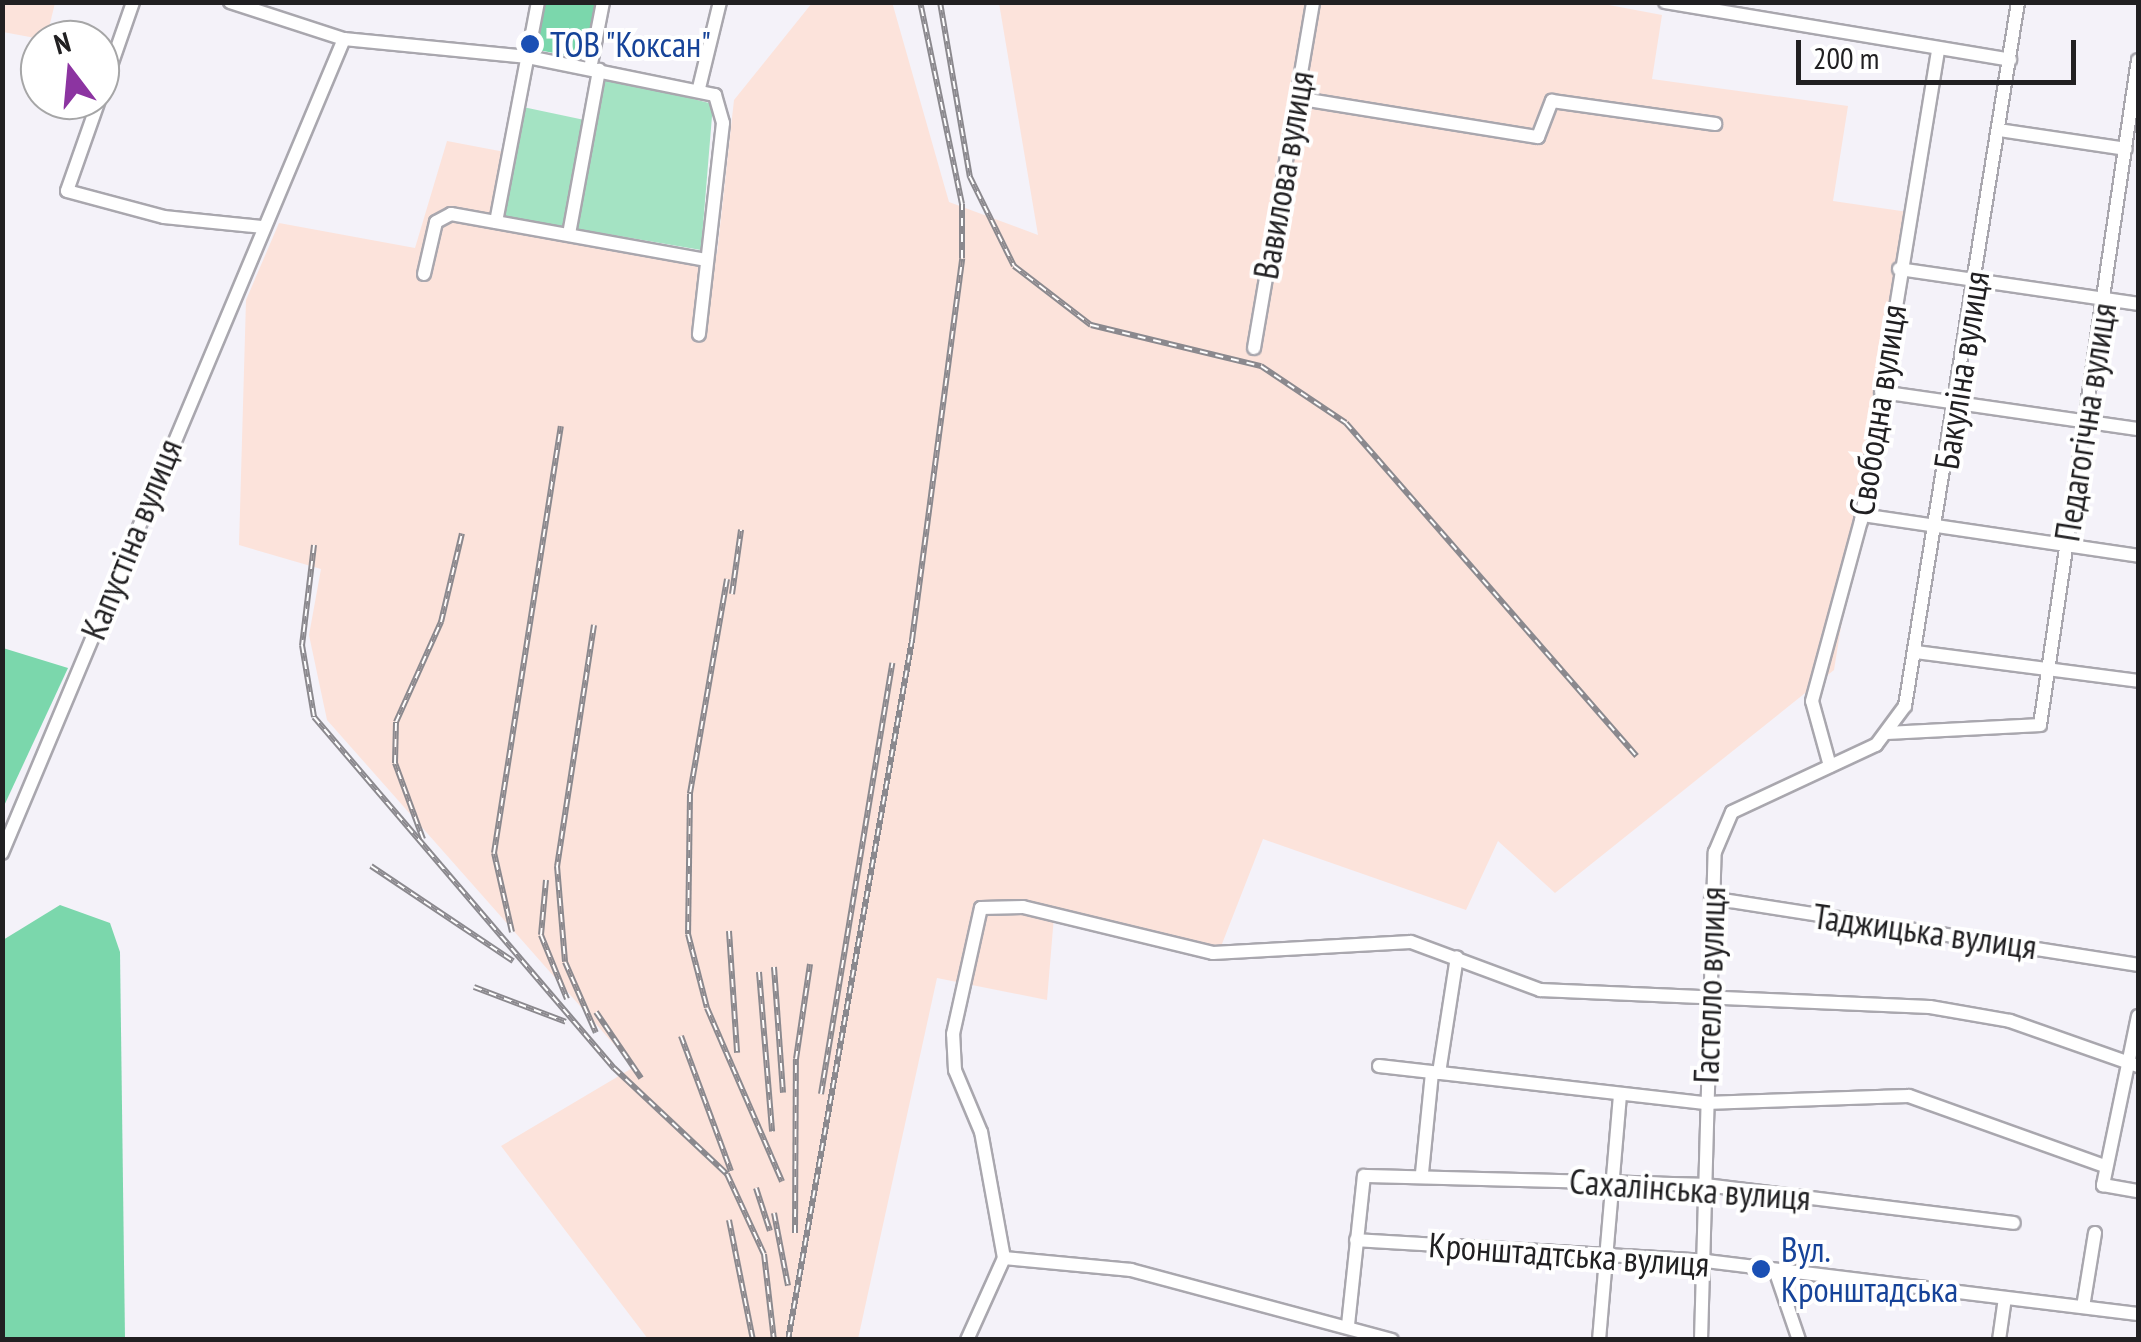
<!DOCTYPE html>
<html>
<head>
<meta charset="utf-8">
<style>
	body { margin:0 }
	#map { position:relative; width:2141px; height:1342px; overflow:hidden; background:#f4f2f9; font-family:"PT Sans Narrow",sans-serif }
	div>[style] { position:absolute }
	.industrial>* { inset:0; background:#fce3db }
	.green>* { inset:0; background:#a4e3c3 }
	.forest>* { inset:0; background:#7bd7ac }
	.roads { filter:drop-shadow(2px 0 #a9a7ae) drop-shadow(-2px 0 #a9a7ae) drop-shadow(0 2px #a9a7ae) drop-shadow(0 -2px #a9a7ae) }
	.minor>* { height:12px; margin:-6px; padding:0 6px; transform-origin:6px; border-radius:6px; background:#fff }
	.rail>* { height:6px; margin-top:-3px; transform-origin:0; background:repeating-linear-gradient(90deg,#fff 0 8px,#8b898e 0 16px); box-sizing:border-box; border-block:2px solid #8b898e }
	.dots>* { width:28px; height:28px; translate:-50% -50%; box-sizing:border-box; border:5px solid #fff; border-radius:50% }
	span { translate:-50% -50%; white-space:nowrap; text-align:center; line-height:1.15; -webkit-text-stroke:8px #fff; paint-order:stroke }
	.transit-label { font-size:35px; color:#164399 }
	.left { translate:0 -50%; text-align:left }
	.street-label { font-size:35px; color:#212022 }
	.frame { position:absolute; inset:0; border:5px solid #212022; pointer-events:none }
	.north { position:absolute; left:20px; top:20px; width:100px; height:100px; box-sizing:border-box; background:#fff; border:2px solid #a6a6a7; border-radius:50%; rotate:344deg; font-size:28px; font-weight:700; line-height:40px; text-align:center; color:#212022 }
	.north::after { content:''; display:block; margin:auto; width:35px; height:45px; background:#8c34a1; clip-path:polygon(50% 0,100% 100%,50% 72%,0 100%) }
	.scale { position:absolute; left:1796px; top:40px; width:280px; height:45px; box-sizing:border-box; border:5px solid #212022; border-top:0; padding-left:12px; font-size:30px; line-height:35px; white-space:nowrap; color:#212022; -webkit-text-stroke:8px #fff; paint-order:stroke }
</style>
</head>
<body>
<div id="map">
	<div class="industrial">
		<i style="clip-path:polygon(3px 2px,55px 3px,46px 40px,3px 32px)"></i>
		<i style="clip-path:polygon(1593px 2px,1662px 15px,1652px 79px,1848px 106px,1833px 201px,1908px 212px,1834px 670px,1555px 893px,1498px 841px,1466px 910px,1263px 839px,1220px 949px,1054px 916px,1047px 1000px,937px 978px,858px 1339px,648px 1339px,501px 1146px,634px 1067px,327px 720px,309px 635px,321px 569px,239px 545px,246px 300px,279px 223px,415px 248px,447px 141px,515px 154px,503px 216px,717px 254px,734px 100px,812px 3px,892px 2px,949px 202px,1038px 235px,999px 3px)"></i>
	</div>
	<div class="green">
		<i style="clip-path:polygon(603px 76px,713px 104px,701px 250px,502px 216px,523px 107px,594px 122px)"></i>
	</div>
	<div class="forest">
		<i style="clip-path:polygon(543px 3px,597px 3px,585px 59px,533px 49px)"></i>
		<i style="clip-path:polygon(3px 648px,68px 668px,3px 808px,2px 648px)"></i>
		<i style="clip-path:polygon(60px 905px,110px 923px,120px 952px,125px 1339px,3px 1339px,3px 940px)"></i>
	</div>
	<div class="roads">
		<div class="minor">
			<i style="left:230px;top:2px;width:120px;rotate:18deg"></i>
			<i style="left:344px;top:39px;width:185px;rotate:5.6deg"></i>
			<i style="left:528px;top:57px;width:191px;rotate:11.5deg"></i>
			<i style="left:715px;top:95px;width:29px;rotate:74deg"></i>
			<i style="left:723px;top:123px;width:213px;rotate:96.5deg"></i>
			<i style="left:1665px;top:2px;width:350px;rotate:9.5deg"></i>
			<i style="left:590px;top:69px;width:68px;rotate:-79deg"></i>
			<i style="left:699px;top:88px;width:89px;rotate:-76.3deg"></i>
			<i style="left:100px;top:97px;width:101px;rotate:-70.8deg"></i>
			<i style="left:1296px;top:98px;width:245px;rotate:9.2deg"></i>
			<i style="left:1538px;top:137px;width:39px;rotate:-69deg"></i>
			<i style="left:1552px;top:101px;width:165px;rotate:8deg"></i>
			<i style="left:99px;top:100px;width:96px;rotate:109.4deg"></i>
			<i style="left:67px;top:191px;width:100px;rotate:15deg"></i>
			<i style="left:164px;top:217px;width:100px;rotate:5.8deg"></i>
			<i style="left:1999px;top:130px;width:128px;rotate:8.5deg"></i>
			<i style="left:496px;top:222px;width:224px;rotate:-79.2deg"></i>
			<i style="left:569px;top:234px;width:167px;rotate:-79.6deg"></i>
			<i style="left:1899px;top:269px;width:242px;rotate:8.3deg"></i>
			<i style="left:424px;top:274px;width:53px;rotate:-77deg"></i>
			<i style="left:436px;top:222px;width:17px;rotate:-28deg"></i>
			<i style="left:451px;top:214px;width:260px;rotate:10.2deg"></i>
			<i style="left:1254px;top:348px;width:351px;rotate:-80.3deg"></i>
			<i style="left:1881px;top:392px;width:260px;rotate:8.2deg"></i>
			<i style="left:1862px;top:515px;width:279px;rotate:8.4deg"></i>
			<i style="left:1916px;top:652px;width:224px;rotate:7.4deg"></i>
			<i style="left:1888px;top:733px;width:152px;rotate:-3deg"></i>
			<i style="left:2040px;top:725px;width:672px;rotate:-81.62deg"></i>
			<i style="left:1830px;top:766px;width:67px;rotate:-105.5deg"></i>
			<i style="left:1812px;top:701px;width:187px;rotate:-74.8deg"></i>
			<i style="left:1861px;top:521px;width:478px;rotate:-80.7deg"></i>
			<i style="left:2px;top:853px;width:883px;rotate:-67.21deg"></i>
			<i style="left:1711px;top:898px;width:432px;rotate:8.9deg"></i>
			<i style="left:2138px;top:1016px;width:173px;rotate:101.7deg"></i>
			<i style="left:2103px;top:1185px;width:36px;rotate:10deg"></i>
			<i style="left:1379px;top:1066px;width:328px;rotate:6.5deg"></i>
			<i style="left:1705px;top:1103px;width:204px;rotate:-2deg"></i>
			<i style="left:1909px;top:1096px;width:208px;rotate:19.7deg"></i>
			<i style="left:1439px;top:1073px;width:117px;rotate:-81.2deg"></i>
			<i style="left:1422px;top:1173px;width:100px;rotate:-84.3deg"></i>
			<i style="left:1356px;top:1240px;width:351px;rotate:3.4deg"></i>
			<i style="left:1706px;top:1261px;width:435px;rotate:7deg"></i>
			<i style="left:1004px;top:1258px;width:128px;rotate:5.4deg"></i>
			<i style="left:1131px;top:1270px;width:270px;rotate:15deg"></i>
			<i style="left:1775px;top:1270px;width:74px;rotate:71.1deg"></i>
			<i style="left:2083px;top:1307px;width:75px;rotate:-80.8deg"></i>
			<i style="left:1348px;top:1325px;width:150px;rotate:-83.9deg"></i>
			<i style="left:1364px;top:1176px;width:341px;rotate:1.5deg"></i>
			<i style="left:1705px;top:1185px;width:311px;rotate:7deg"></i>
			<i style="left:967px;top:1340px;width:90px;rotate:-65.7deg"></i>
			<i style="left:1004px;top:1258px;width:128px;rotate:-100.3deg"></i>
			<i style="left:981px;top:1132px;width:67px;rotate:-112.8deg"></i>
			<i style="left:955px;top:1070px;width:36px;rotate:-93deg"></i>
			<i style="left:953px;top:1034px;width:129px;rotate:-77.5deg"></i>
			<i style="left:981px;top:908px;width:42px;rotate:-1.4deg"></i>
			<i style="left:1023px;top:907px;width:195px;rotate:13.6deg"></i>
			<i style="left:1213px;top:953px;width:198px;rotate:-3.2deg"></i>
			<i style="left:1411px;top:942px;width:138px;rotate:20.4deg"></i>
			<i style="left:1540px;top:990px;width:390px;rotate:2.5deg"></i>
			<i style="left:1930px;top:1007px;width:81px;rotate:9.9deg"></i>
			<i style="left:2010px;top:1021px;width:136px;rotate:19.4deg"></i>
			<i style="left:1599px;top:1340px;width:245px;rotate:-85.1deg"></i>
			<i style="left:1701px;top:1340px;width:488px;rotate:-88.4deg"></i>
			<i style="left:1715px;top:852px;width:43px;rotate:-67deg"></i>
			<i style="left:1732px;top:812px;width:159px;rotate:-25deg"></i>
			<i style="left:1876px;top:745px;width:49px;rotate:-53.4deg"></i>
			<i style="left:1905px;top:706px;width:713px;rotate:-80.88deg"></i>
			<i style="left:1999px;top:1340px;width:42px;rotate:-81.9deg"></i>
		</div>
	</div>
	<div class="rail">
		<i style="left:940px;top:2px;width:178px;rotate:80.3deg"></i>
		<i style="left:970px;top:177px;width:99px;rotate:63.7deg"></i>
		<i style="left:1014px;top:266px;width:97px;rotate:37.5deg"></i>
		<i style="left:1091px;top:325px;width:175px;rotate:13.6deg"></i>
		<i style="left:1261px;top:366px;width:102px;rotate:33.8deg"></i>
		<i style="left:1346px;top:423px;width:442px;rotate:48.9deg"></i>
		<i style="left:314px;top:545px;width:101px;rotate:96.8deg"></i>
		<i style="left:302px;top:645px;width:73px;rotate:80.5deg"></i>
		<i style="left:314px;top:717px;width:462px;rotate:49.5deg"></i>
		<i style="left:614px;top:1068px;width:155px;rotate:43.2deg"></i>
		<i style="left:727px;top:1174px;width:88px;rotate:65.2deg"></i>
		<i style="left:764px;top:1254px;width:87px;rotate:83.4deg"></i>
		<i style="left:727px;top:579px;width:218px;rotate:99.8deg"></i>
		<i style="left:690px;top:794px;width:140px;rotate:90.8deg"></i>
		<i style="left:688px;top:934px;width:76px;rotate:75.6deg"></i>
		<i style="left:707px;top:1008px;width:189px;rotate:66.6deg"></i>
		<i style="left:732px;top:594px;width:65px;rotate:-82deg"></i>
		<i style="left:594px;top:625px;width:244px;rotate:98.7deg"></i>
		<i style="left:557px;top:866px;width:96px;rotate:85.2deg"></i>
		<i style="left:565px;top:962px;width:77px;rotate:66.4deg"></i>
		<i style="left:423px;top:839px;width:81px;rotate:-110.2deg"></i>
		<i style="left:395px;top:763px;width:41px;rotate:-88.6deg"></i>
		<i style="left:396px;top:722px;width:110px;rotate:-65.8deg"></i>
		<i style="left:441px;top:622px;width:91px;rotate:-76.7deg"></i>
		<i style="left:371px;top:866px;width:171px;rotate:33.8deg"></i>
		<i style="left:546px;top:880px;width:55px;rotate:95.2deg"></i>
		<i style="left:541px;top:935px;width:69px;rotate:67.9deg"></i>
		<i style="left:729px;top:931px;width:122px;rotate:86.2deg"></i>
		<i style="left:512px;top:932px;width:81px;rotate:-102.8deg"></i>
		<i style="left:494px;top:853px;width:432px;rotate:-81.1deg"></i>
		<i style="left:774px;top:967px;width:126px;rotate:85.9deg"></i>
		<i style="left:759px;top:972px;width:160px;rotate:85.3deg"></i>
		<i style="left:474px;top:987px;width:98px;rotate:20.8deg"></i>
		<i style="left:596px;top:1012px;width:80px;rotate:55.7deg"></i>
		<i style="left:681px;top:1036px;width:144px;rotate:69.7deg"></i>
		<i style="left:821px;top:1094px;width:437px;rotate:-80.6deg"></i>
		<i style="left:756px;top:1188px;width:45px;rotate:72deg"></i>
		<i style="left:774px;top:1213px;width:74px;rotate:79.1deg"></i>
		<i style="left:729px;top:1220px;width:122px;rotate:78.7deg"></i>
		<i style="left:795px;top:1233px;width:174px;rotate:-89.7deg"></i>
		<i style="left:796px;top:1059px;width:96px;rotate:-81.6deg"></i>
		<i style="left:788px;top:1340px;width:711px;rotate:-79.95deg"></i>
		<i style="left:912px;top:640px;width:385px;rotate:-82.5deg"></i>
		<i style="left:962px;top:258px;width:54px;rotate:-90deg"></i>
		<i style="left:962px;top:204px;width:206px;rotate:-101.7deg"></i>
	</div>
	<div class="dots">
		<i style="left:530px;top:44px;background:#1a4fb4"></i>
		<i style="left:1761px;top:1269px;background:#1a4fb4"></i>
	</div>
	<div class="transit-label">
		<span class="left" style="left:550px;top:44px">ТОВ "Коксан"</span>
		<span class="left" style="left:1781px;top:1269px">Вул.<br>Кронштадська</span>
	</div>
	<div class="street-label">
		<span style="left:1283px;top:175px;rotate:-80deg">Вавилова вулиця</span>
		<span style="left:1961px;top:370px;rotate:-81deg">Бакуліна вулиця</span>
		<span style="left:1877px;top:410px;rotate:-81deg">Свободна вулиця</span>
		<span style="left:2085px;top:422px;rotate:-81deg">Педагогічна вулиця</span>
		<span style="left:131px;top:539px;rotate:-68deg">Капустіна вулиця</span>
		<span style="left:1925px;top:931px;rotate:8deg">Таджицька вулиця</span>
		<span style="left:1709px;top:985px;rotate:-88deg">Гастелло вулиця</span>
		<span style="left:1690px;top:1189px;rotate:4deg">Сахалінська вулиця</span>
		<span style="left:1569px;top:1254px;rotate:4deg">Кронштадтська вулиця</span>
	</div>
	<div class="frame"></div>
	<div class="north">N</div>
	<div class="scale">200 m</div>
</div>
</body>
</html>
